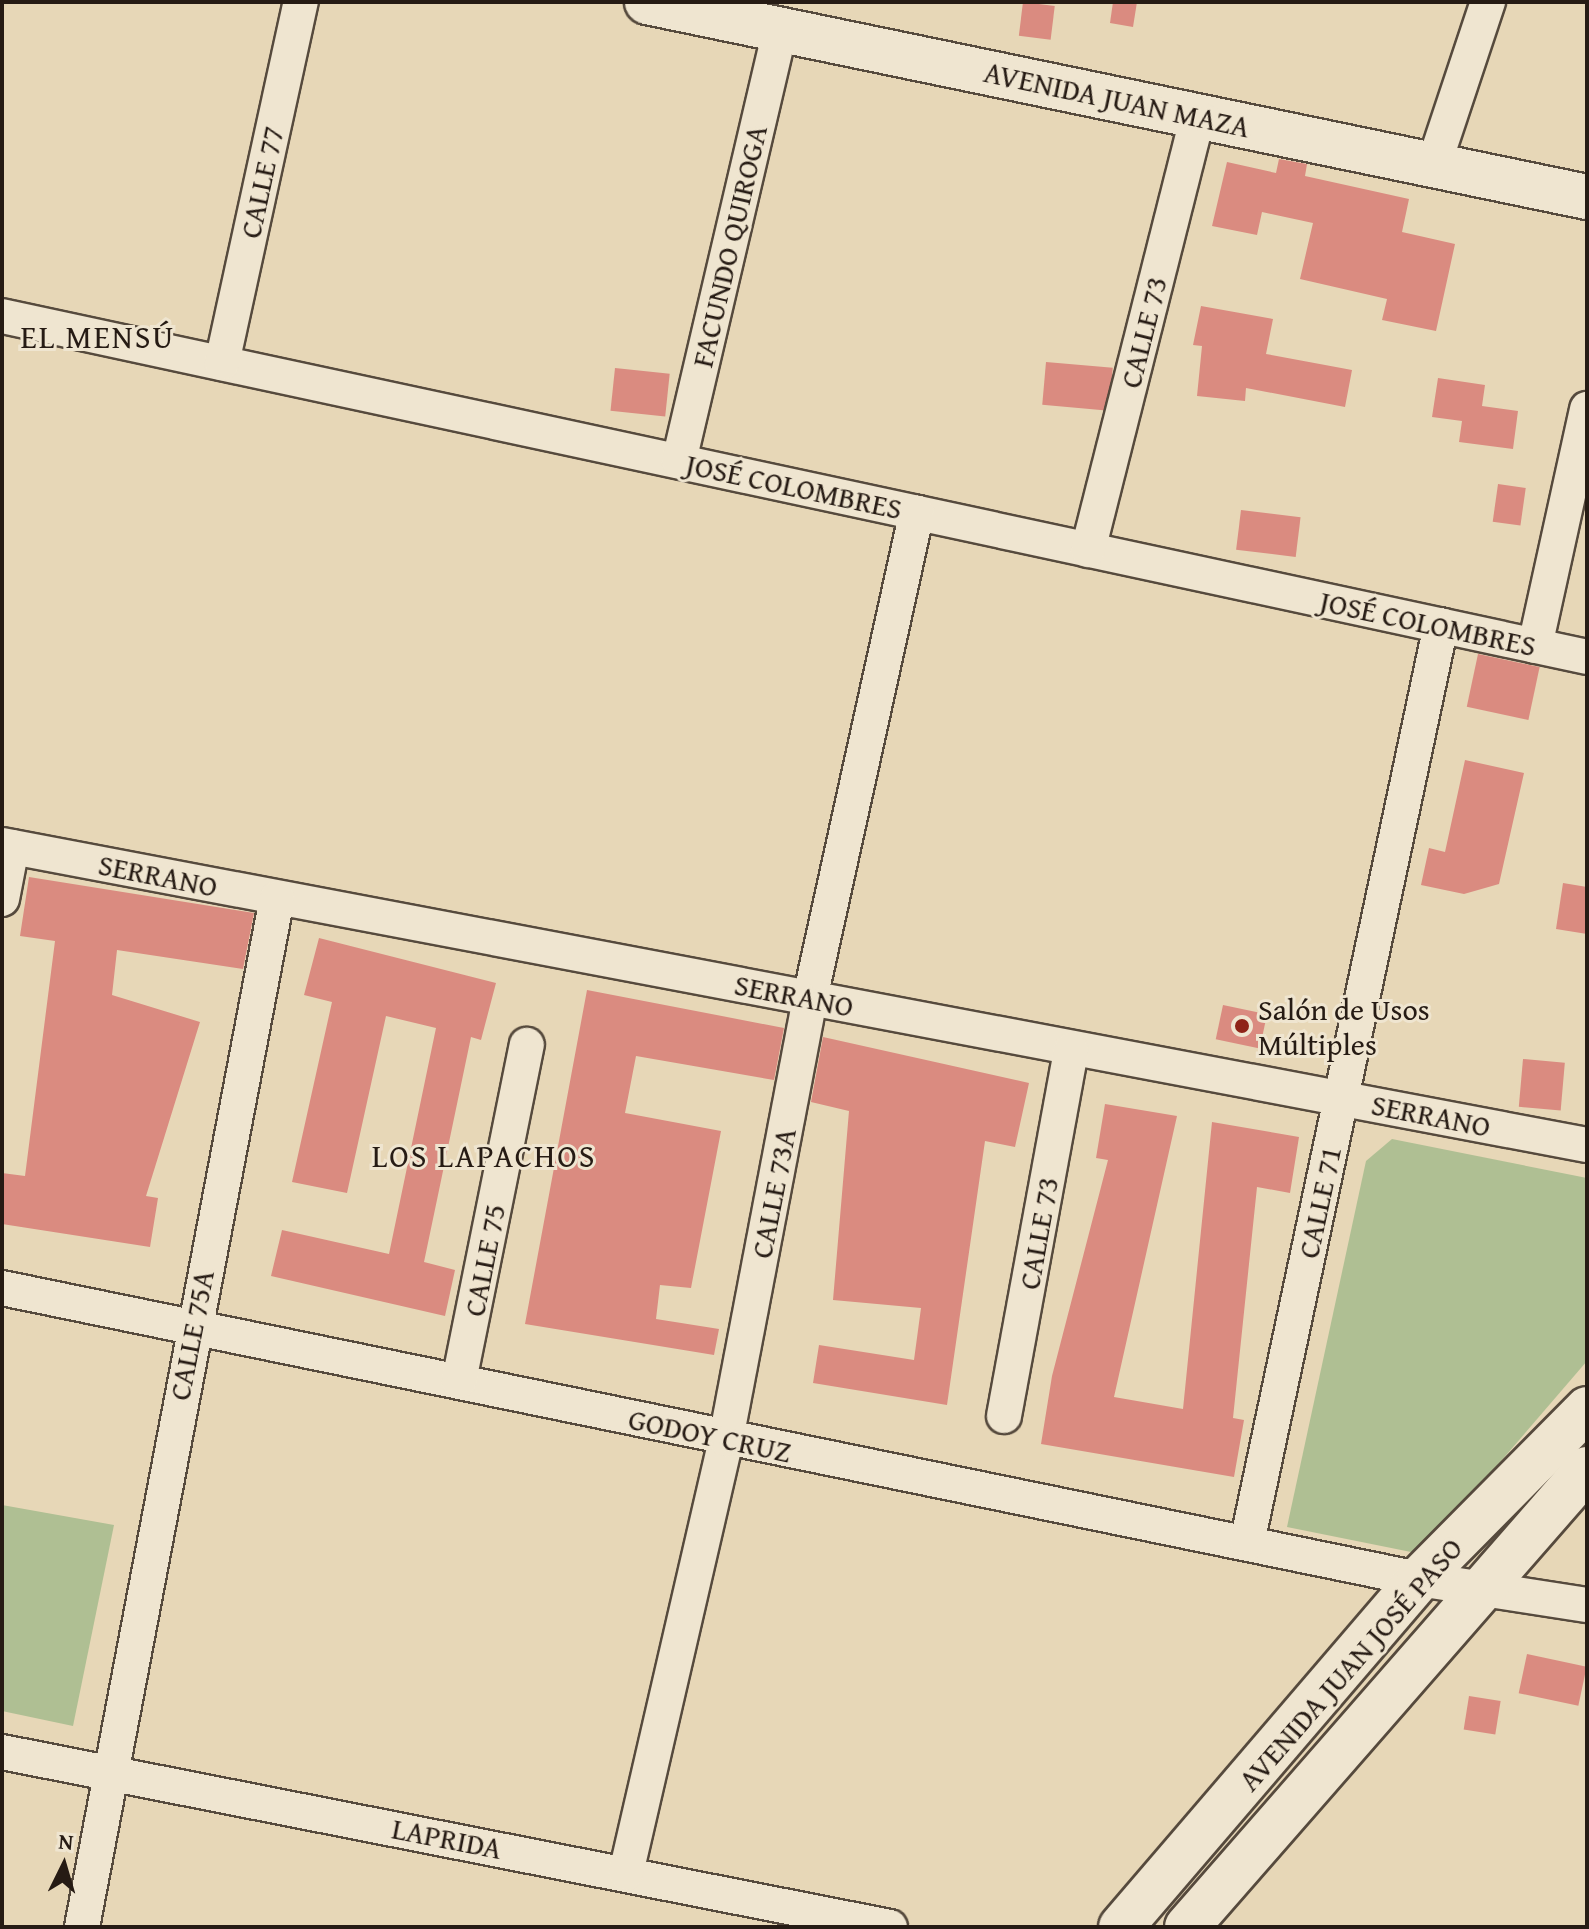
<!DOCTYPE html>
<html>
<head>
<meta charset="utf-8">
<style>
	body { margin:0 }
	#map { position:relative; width:1589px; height:1929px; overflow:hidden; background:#e7d7b7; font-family:"Gentium Book Plus",serif }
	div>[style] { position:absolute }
	.green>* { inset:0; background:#afbf93 }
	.building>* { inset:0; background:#da8b80; transform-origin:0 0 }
	.roads { filter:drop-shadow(2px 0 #564a3d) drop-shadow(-2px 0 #564a3d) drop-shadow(0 2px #564a3d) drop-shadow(0 -2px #564a3d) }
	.minor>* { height:34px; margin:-17px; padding:0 17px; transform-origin:17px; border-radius:17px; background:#efe5d0 }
	.secondary>* { height:44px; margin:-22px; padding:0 22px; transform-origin:22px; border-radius:22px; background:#efe5d0 }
	.dots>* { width:22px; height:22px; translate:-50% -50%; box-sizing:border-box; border:4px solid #efe5d0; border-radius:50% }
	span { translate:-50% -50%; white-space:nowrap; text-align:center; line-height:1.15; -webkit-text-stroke:6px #efe5d0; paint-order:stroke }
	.street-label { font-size:30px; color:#261b14 }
	.poi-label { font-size:30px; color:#261b14 }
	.left { translate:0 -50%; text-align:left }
	.neighbourhood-label { font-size:32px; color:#261b14; letter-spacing:2px }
	.frame { position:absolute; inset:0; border:4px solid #261b14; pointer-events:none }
	.north { position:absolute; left:24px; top:1825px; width:80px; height:80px; -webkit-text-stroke:6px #efe5d0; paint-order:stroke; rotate:5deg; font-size:22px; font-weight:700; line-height:32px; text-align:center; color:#261b14 }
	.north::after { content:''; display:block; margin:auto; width:28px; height:36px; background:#261b14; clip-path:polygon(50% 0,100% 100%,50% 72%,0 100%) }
</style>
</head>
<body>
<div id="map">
	<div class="green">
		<i style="clip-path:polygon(1392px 1139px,1587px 1178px,1587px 1361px,1421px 1554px,1287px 1527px,1366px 1161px)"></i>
		<i style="clip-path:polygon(2px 1505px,114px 1525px,73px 1726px,2px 1711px)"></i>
	</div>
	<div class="building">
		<i style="left:1023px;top:2px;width:32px;height:34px;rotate:7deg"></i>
		<i style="clip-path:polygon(1113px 2px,1137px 2px,1133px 27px,1110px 23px)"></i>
		<i style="clip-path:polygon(1279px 159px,1307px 164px,1305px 176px,1409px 199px,1402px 232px,1455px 244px,1436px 331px,1382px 320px,1387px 299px,1300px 279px,1313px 223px,1262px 212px,1257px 235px,1212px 226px,1227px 162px,1276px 173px)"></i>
		<i style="clip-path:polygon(1201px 306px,1273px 319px,1266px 354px,1352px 370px,1345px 407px,1246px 388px,1245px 401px,1197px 396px,1202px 346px,1193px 345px)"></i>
		<i style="left:1046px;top:362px;width:67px;height:43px;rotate:5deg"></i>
		<i style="left:615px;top:368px;width:55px;height:43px;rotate:6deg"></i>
		<i style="clip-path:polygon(1438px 378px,1485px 385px,1482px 406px,1518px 411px,1513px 449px,1459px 442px,1462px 421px,1432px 417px)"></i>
		<i style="left:1498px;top:484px;width:28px;height:38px;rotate:8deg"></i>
		<i style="left:1241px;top:510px;width:60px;height:40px;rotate:7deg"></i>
		<i style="left:1478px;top:654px;width:63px;height:54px;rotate:12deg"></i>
		<i style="clip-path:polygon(1465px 760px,1524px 773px,1499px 884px,1464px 894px,1421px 885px,1429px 848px,1445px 852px)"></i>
		<i style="clip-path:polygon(29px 877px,254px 913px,243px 969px,117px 950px,112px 995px,200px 1022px,146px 1196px,158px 1198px,150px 1247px,2px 1224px,2px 1173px,25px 1176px,55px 941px,20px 936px)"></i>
		<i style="clip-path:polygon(1563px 883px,1587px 887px,1587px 934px,1556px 929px)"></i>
		<i style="clip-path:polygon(319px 938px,496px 983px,481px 1040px,471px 1037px,424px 1262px,455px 1270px,445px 1316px,271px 1276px,282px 1230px,389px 1254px,436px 1028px,386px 1016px,347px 1193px,292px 1182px,332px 1002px,304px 995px)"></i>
		<i style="clip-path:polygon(587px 990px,784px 1028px,774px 1080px,636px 1056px,625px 1113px,721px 1131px,691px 1288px,660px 1285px,656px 1319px,719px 1329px,714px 1355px,525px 1324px)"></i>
		<i style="left:1223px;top:1005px;width:45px;height:35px;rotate:12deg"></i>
		<i style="clip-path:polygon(823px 1037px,1029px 1083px,1015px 1147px,985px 1141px,947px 1405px,813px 1383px,819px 1345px,914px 1360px,921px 1308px,833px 1300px,849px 1111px,811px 1102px)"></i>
		<i style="left:1523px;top:1059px;width:42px;height:48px;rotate:5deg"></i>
		<i style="clip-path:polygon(1105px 1104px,1177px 1116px,1114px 1397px,1183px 1409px,1212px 1122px,1299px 1137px,1290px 1193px,1257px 1187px,1233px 1418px,1244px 1420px,1234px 1477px,1041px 1444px,1052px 1376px,1108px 1160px,1096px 1158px)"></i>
		<i style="left:1527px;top:1654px;width:61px;height:40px;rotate:12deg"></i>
		<i style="left:1469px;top:1696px;width:32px;height:34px;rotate:9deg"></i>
	</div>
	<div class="roads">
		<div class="minor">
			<i style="left:1434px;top:164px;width:171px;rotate:-71.6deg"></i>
			<i style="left:2px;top:316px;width:1621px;rotate:12.14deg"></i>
			<i style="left:222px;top:363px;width:370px;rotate:-77.7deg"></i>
			<i style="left:679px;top:461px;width:443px;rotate:-76.8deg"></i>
			<i style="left:1088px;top:550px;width:449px;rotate:-75.8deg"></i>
			<i style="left:1535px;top:646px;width:243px;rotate:-77.6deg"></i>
			<i style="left:2px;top:845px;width:1613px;rotate:10.72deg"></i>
			<i style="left:2px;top:899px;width:53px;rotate:-79.1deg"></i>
			<i style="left:2px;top:1288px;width:1447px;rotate:11.61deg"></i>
			<i style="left:1419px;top:1579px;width:170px;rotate:8.8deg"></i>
			<i style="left:459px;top:1381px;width:343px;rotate:-78.6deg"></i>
			<i style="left:1004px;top:1416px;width:372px;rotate:-79.6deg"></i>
			<i style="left:1247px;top:1543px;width:938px;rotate:-78.07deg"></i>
			<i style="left:2px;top:1752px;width:905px;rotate:11.15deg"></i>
			<i style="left:626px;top:1873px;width:445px;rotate:-77deg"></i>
			<i style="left:726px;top:1439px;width:449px;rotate:-79.2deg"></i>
			<i style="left:810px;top:998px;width:497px;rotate:-77.6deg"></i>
			<i style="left:82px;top:1927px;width:1047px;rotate:-79.27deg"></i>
		</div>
		<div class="secondary">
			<i style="left:647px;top:2px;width:960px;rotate:11.72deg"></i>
			<i style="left:1121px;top:1927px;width:458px;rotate:-49.4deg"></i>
			<i style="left:1419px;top:1579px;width:239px;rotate:-45.3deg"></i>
			<i style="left:1187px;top:1927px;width:608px;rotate:-48.87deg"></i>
		</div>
	</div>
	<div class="dots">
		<i style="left:1242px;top:1026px;background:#8f2418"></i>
	</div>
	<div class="street-label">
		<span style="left:1117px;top:99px;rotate:12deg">AVENIDA JUAN MAZA</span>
		<span style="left:261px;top:182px;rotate:-78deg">CALLE 77</span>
		<span style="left:729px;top:246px;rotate:-77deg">FACUNDO QUIROGA</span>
		<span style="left:1143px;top:332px;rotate:-76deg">CALLE 73</span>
		<span style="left:794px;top:486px;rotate:12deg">JOSÉ COLOMBRES</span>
		<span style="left:1428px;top:623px;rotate:12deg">JOSÉ COLOMBRES</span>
		<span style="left:158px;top:875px;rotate:11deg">SERRANO</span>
		<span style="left:794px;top:995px;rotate:11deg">SERRANO</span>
		<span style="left:1431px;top:1115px;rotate:11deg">SERRANO</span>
		<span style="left:773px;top:1193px;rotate:-79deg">CALLE 73A</span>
		<span style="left:1319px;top:1202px;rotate:-78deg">CALLE 71</span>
		<span style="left:1038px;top:1233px;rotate:-80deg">CALLE 73</span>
		<span style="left:484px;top:1260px;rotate:-79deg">CALLE 75</span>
		<span style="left:191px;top:1335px;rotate:-79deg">CALLE 75A</span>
		<span style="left:710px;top:1435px;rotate:12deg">GODOY CRUZ</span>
		<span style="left:1350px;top:1664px;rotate:-49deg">AVENIDA JUAN JOSÉ PASO</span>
		<span style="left:447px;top:1838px;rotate:11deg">LAPRIDA</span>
	</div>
	<div class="poi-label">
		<span class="left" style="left:1258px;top:1026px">Salón de Usos<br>Múltiples</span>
	</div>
	<div class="neighbourhood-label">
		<span style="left:98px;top:337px">EL MENSÚ</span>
		<span style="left:484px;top:1156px">LOS LAPACHOS</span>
	</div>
	<div class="frame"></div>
	<div class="north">N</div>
</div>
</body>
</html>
